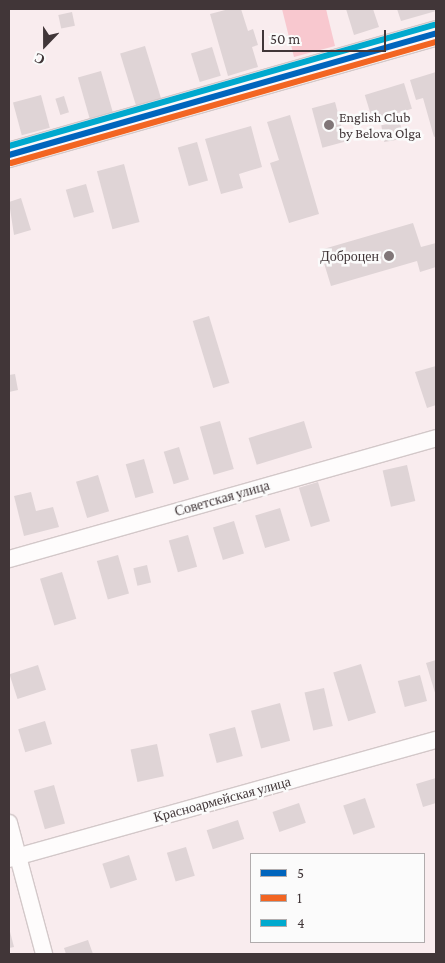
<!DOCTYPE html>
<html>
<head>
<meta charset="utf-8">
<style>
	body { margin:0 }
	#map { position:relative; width:445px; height:963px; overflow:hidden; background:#f9ecee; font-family:"Crimson Pro",serif }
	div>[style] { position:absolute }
	.green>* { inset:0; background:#f8c8cf }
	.building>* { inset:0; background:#dfd4d6; transform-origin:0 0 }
	.roads { filter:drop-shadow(1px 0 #d3c8c9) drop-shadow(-1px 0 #d3c8c9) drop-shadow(0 1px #d3c8c9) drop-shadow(0 -1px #d3c8c9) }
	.street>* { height:16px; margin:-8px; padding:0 8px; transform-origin:8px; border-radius:8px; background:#fefcfc }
	.secondary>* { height:24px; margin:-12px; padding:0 12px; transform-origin:12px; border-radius:12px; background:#fcf8f8 }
	.bus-1>* { height:6px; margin:-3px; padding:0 3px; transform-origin:3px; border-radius:3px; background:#0065bd }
	.bus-2>* { height:6px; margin:-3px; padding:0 3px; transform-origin:3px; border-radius:3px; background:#f26522 }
	.bus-3>* { height:6px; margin:-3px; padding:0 3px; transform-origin:3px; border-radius:3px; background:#00a9ce }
	.dots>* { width:14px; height:14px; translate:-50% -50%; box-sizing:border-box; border:2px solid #fbfbfb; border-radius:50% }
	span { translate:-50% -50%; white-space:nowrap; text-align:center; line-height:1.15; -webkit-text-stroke:5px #fbfbfb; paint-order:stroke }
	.poi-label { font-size:14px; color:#413638 }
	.left { translate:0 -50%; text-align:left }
	.right { translate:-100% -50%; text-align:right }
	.street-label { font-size:14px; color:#413638 }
	.frame { position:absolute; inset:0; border:10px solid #413638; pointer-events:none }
	.legend { position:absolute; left:250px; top:853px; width:175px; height:90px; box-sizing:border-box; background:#fbfbfb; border:1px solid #b1acad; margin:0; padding:6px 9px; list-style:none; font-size:15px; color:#413638 }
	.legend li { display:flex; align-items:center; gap:10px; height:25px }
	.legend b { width:25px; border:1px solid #b1acad }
	.north { position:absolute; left:20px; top:20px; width:50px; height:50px; -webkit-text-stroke:4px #fbfbfb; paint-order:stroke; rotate:202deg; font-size:14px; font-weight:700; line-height:20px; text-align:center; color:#413638 }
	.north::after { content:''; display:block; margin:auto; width:18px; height:22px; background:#413638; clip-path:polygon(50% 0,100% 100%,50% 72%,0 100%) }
	.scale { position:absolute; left:262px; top:30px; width:124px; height:22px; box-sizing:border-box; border:2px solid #413638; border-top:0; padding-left:6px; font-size:15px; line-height:18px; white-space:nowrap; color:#413638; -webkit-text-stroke:4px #fbfbfb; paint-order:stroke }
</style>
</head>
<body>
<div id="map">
	<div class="green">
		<i style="clip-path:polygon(282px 9px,326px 9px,335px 46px,294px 57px)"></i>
	</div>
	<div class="building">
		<i style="clip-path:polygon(229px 9px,241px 9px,248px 31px,253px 29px,258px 45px,252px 47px,258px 67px,228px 76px,210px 14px)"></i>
		<i style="clip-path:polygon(346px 9px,373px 9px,379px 27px,354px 35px)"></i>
		<i style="clip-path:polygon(397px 9px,436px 9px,436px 11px,401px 21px)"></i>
		<i style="left:72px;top:12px;width:14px;height:14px;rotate:78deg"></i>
		<i style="left:145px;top:46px;width:55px;height:26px;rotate:73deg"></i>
		<i style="left:212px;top:47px;width:30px;height:22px;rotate:73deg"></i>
		<i style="left:101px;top:71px;width:45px;height:24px;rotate:74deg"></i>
		<i style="clip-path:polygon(436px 72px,436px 136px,434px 137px,423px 98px,416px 100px,410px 80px)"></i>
		<i style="left:404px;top:83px;width:27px;height:41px;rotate:73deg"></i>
		<i style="left:41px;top:95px;width:34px;height:29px;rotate:75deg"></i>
		<i style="left:64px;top:96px;width:17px;height:9px;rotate:73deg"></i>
		<i style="left:335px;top:102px;width:41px;height:24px;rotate:75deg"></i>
		<i style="clip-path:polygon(290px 115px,319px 214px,289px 223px,270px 163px,279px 160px,267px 122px)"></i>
		<i style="left:400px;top:122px;width:17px;height:19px;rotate:80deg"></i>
		<i style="clip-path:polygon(251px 126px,262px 167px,239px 174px,243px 188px,221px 194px,205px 139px)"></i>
		<i style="left:197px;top:142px;width:40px;height:20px;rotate:74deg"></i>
		<i style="left:124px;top:164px;width:60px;height:28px;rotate:75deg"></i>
		<i style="left:86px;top:184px;width:29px;height:21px;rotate:74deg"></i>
		<i style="clip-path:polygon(21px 198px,31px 230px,14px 235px,9px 202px)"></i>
		<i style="clip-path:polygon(413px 223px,421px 247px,436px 243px,436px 267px,420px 272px,417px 261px,331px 286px,320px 250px)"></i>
		<i style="left:209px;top:316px;width:70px;height:17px;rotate:73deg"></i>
		<i style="clip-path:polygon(436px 366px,436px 405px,427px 408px,415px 372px)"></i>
		<i style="clip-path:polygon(15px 374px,18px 390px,9px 392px,9px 375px)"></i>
		<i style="left:220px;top:421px;width:50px;height:21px;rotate:74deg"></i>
		<i style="left:304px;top:421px;width:28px;height:58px;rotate:73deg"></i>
		<i style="left:179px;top:447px;width:34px;height:16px;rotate:73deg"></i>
		<i style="left:144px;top:459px;width:35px;height:19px;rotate:74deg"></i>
		<i style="left:407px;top:465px;width:37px;height:25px;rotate:77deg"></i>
		<i style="left:98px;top:475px;width:38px;height:23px;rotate:73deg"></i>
		<i style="left:318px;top:482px;width:41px;height:20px;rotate:73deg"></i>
		<i style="clip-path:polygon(31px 492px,36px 511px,53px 507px,59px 527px,24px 536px,14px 496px)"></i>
		<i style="left:280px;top:508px;width:34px;height:26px;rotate:73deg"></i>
		<i style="left:234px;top:521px;width:34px;height:22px;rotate:73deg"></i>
		<i style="left:188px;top:535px;width:33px;height:20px;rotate:74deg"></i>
		<i style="left:118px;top:555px;width:40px;height:22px;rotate:74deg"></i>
		<i style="left:147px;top:565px;width:18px;height:14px;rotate:77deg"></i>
		<i style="left:62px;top:572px;width:49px;height:23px;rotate:73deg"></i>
		<i style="clip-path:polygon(436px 660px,436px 696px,426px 663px)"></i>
		<i style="left:361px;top:664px;width:51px;height:29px;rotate:73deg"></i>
		<i style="left:38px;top:665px;width:26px;height:30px;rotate:72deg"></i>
		<i style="left:420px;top:675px;width:27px;height:23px;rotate:75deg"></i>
		<i style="left:324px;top:688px;width:39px;height:20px;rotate:77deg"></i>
		<i style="left:280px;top:703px;width:39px;height:30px;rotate:75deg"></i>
		<i style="left:45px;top:721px;width:24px;height:28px;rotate:73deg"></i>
		<i style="left:235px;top:727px;width:30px;height:27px;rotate:75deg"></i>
		<i style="left:157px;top:744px;width:33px;height:27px;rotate:78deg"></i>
		<i style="clip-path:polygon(436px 778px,436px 803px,423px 807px,416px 784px)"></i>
		<i style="left:54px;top:785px;width:40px;height:21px;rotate:74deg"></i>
		<i style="left:365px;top:798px;width:31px;height:23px;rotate:71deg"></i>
		<i style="left:299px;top:803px;width:21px;height:28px;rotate:71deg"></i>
		<i style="left:238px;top:820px;width:20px;height:33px;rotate:72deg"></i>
		<i style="left:186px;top:847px;width:30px;height:20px;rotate:73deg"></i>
		<i style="left:129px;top:855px;width:26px;height:28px;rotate:72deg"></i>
		<i style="clip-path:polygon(9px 928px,14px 947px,9px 948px)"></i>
		<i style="clip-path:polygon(88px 940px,93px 954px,66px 954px,64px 948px)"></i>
	</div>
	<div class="roads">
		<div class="street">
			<i style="left:9px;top:559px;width:444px;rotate:-15.8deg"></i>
			<i style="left:9px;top:823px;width:136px;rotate:75deg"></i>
			<i style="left:9px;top:859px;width:443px;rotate:-15.6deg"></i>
		</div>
		<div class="secondary">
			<i style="left:9px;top:155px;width:444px;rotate:-15.9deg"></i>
		</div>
	</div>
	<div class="bus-1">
		<i style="left:9px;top:155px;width:444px;rotate:-15.9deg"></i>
	</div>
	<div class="bus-2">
		<i style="left:11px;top:163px;width:442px;rotate:-15.9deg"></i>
	</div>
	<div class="bus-3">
		<i style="left:9px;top:146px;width:442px;rotate:-15.9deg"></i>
	</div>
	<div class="dots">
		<i style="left:329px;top:125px;background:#817678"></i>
		<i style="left:389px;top:256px;background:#817678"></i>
	</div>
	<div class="poi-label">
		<span class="left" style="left:339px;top:125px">English Club<br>by Belova Olga</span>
		<span class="right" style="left:379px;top:256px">Доброцен</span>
	</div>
	<div class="street-label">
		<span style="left:222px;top:498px;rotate:-16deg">Советская улица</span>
		<span style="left:222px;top:799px;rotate:-15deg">Красноармейская улица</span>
	</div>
	<div class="frame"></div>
	<ul class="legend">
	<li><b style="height:6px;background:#0065bd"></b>5</li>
	<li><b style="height:6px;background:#f26522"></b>1</li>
	<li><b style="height:6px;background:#00a9ce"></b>4</li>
	</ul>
	<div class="north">С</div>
	<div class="scale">50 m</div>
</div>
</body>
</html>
